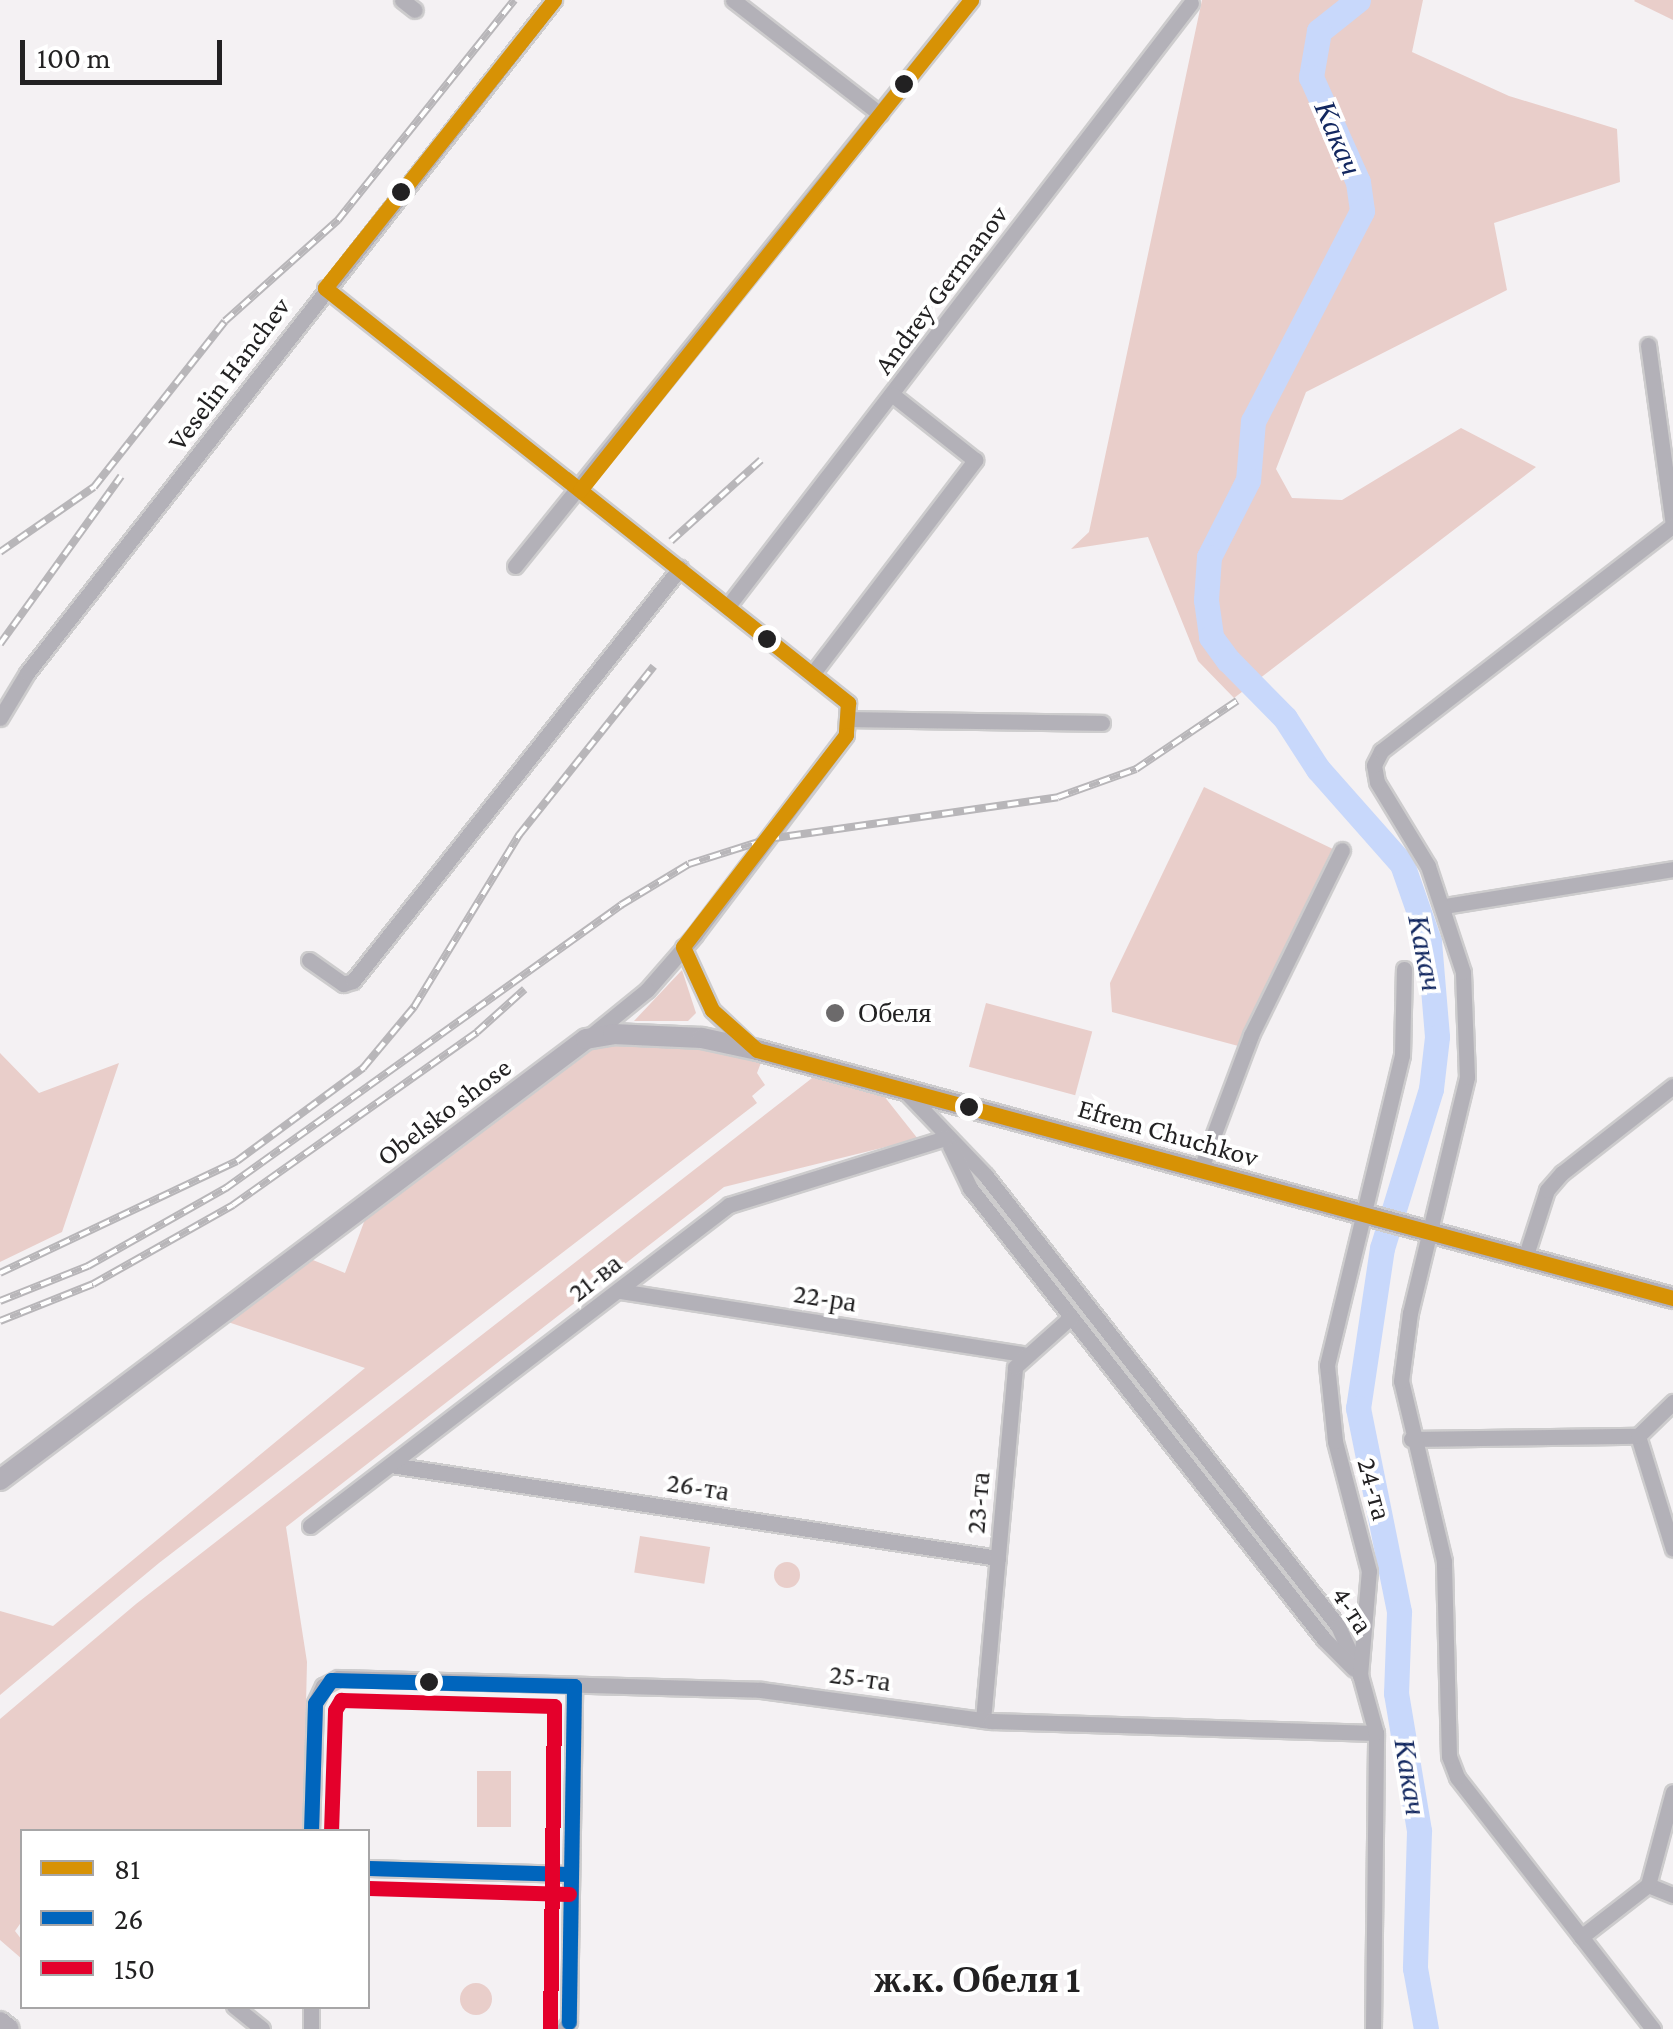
<!DOCTYPE html>
<html>
<head>
<meta charset="utf-8">
<style>
	body { margin:0 }
	#map { position:relative; width:1673px; height:2029px; overflow:hidden; background:#f4f1f3; font-family:"Crimson Pro",serif }
	div>[style] { position:absolute }
	.green>* { inset:0; background:#e9ceca; transform-origin:0 0 }
	.round { border-radius:50% }
	.river>* { height:25px; margin:-12.5px; padding:0 12.5px; transform-origin:12.5px; border-radius:12.5px; background:#c8d8fb }
	.roads { filter:drop-shadow(2px 0 #cdcccd) drop-shadow(-2px 0 #cdcccd) drop-shadow(0 2px #cdcccd) drop-shadow(0 -2px #cdcccd) }
	.street>* { height:15px; margin:-7.5px; padding:0 7.5px; transform-origin:7.5px; border-radius:7.5px; background:#b3b1b8 }
	.secondary>* { height:20px; margin:-10px; padding:0 10px; transform-origin:10px; border-radius:10px; background:#b3b0b8 }
	.rail>* { height:8px; margin-top:-4px; transform-origin:0; background:repeating-linear-gradient(90deg,#fff 0 11px,#b8b6b9 0 22px); box-sizing:border-box; border-block:2px solid #b8b6b9 }
	.bus-1>* { height:15px; margin:-7.5px; padding:0 7.5px; transform-origin:7.5px; border-radius:7.5px; background:#d79205 }
	.bus-2>* { height:15px; margin:-7.5px; padding:0 7.5px; transform-origin:7.5px; border-radius:7.5px; background:#0065bd }
	.bus-3>* { height:15px; margin:-7.5px; padding:0 7.5px; transform-origin:7.5px; border-radius:7.5px; background:#e4002b }
	.dots>* { width:28px; height:28px; translate:-50% -50%; box-sizing:border-box; border:5px solid #fff; border-radius:50% }
	span { translate:-50% -50%; white-space:nowrap; text-align:center; line-height:1.15; -webkit-text-stroke:8px #fff; paint-order:stroke }
	.street-label { font-size:28px; color:#222122 }
	.poi-label { font-size:28px; color:#222122 }
	.left { translate:0 -50%; text-align:left }
	.water-label { font-size:30px; color:#132860; font-style:italic }
	.district-label { font-size:38px; color:#222122; font-weight:700 }
	.legend { position:absolute; left:20px; top:1829px; width:350px; height:180px; box-sizing:border-box; background:#fff; border:2px solid #a7a6a7; margin:0; padding:12px 18px; list-style:none; font-size:30px; color:#222122 }
	.legend li { display:flex; align-items:center; gap:20px; height:50px }
	.legend b { width:50px; border:2px solid #a7a6a7 }
	.scale { position:absolute; left:20px; top:40px; width:202px; height:45px; box-sizing:border-box; border:5px solid #222122; border-top:0; padding-left:12px; font-size:30px; line-height:35px; white-space:nowrap; color:#222122; -webkit-text-stroke:8px #fff; paint-order:stroke }
</style>
</head>
<body>
<div id="map">
	<div class="green">
		<i style="clip-path:polygon(1202px 0,1423px 0,1412px 52px,1509px 96px,1617px 129px,1620px 182px,1494px 223px,1507px 290px,1306px 392px,1276px 469px,1292px 498px,1342px 500px,1461px 428px,1536px 467px,1234px 698px,1198px 661px,1148px 537px,1071px 549px,1089px 532px)"></i>
		<i style="clip-path:polygon(1673px 0,1673px 20px,1634px 1px,1635px 0)"></i>
		<i style="clip-path:polygon(1204px 787px,1337px 851px,1242px 1047px,1112px 1012px,1110px 983px)"></i>
		<i style="clip-path:polygon(682px 970px,696px 1013px,688px 1021px,634px 1021px)"></i>
		<i style="left:986px;top:1003px;width:110px;height:66px;rotate:15deg"></i>
		<i style="clip-path:polygon(619px 1040px,716px 1047px,762px 1060px,757px 1073px,765px 1085px,752px 1096px,757px 1103px,159px 1563px,0 1695px,0 1611px,53px 1626px,365px 1368px,228px 1322px,308px 1258px,345px 1273px,367px 1214px,592px 1047px)"></i>
		<i style="clip-path:polygon(0 1053px,39px 1093px,119px 1063px,62px 1232px,0 1262px)"></i>
		<i style="clip-path:polygon(816px 1075px,880px 1091px,918px 1139px,724px 1187px,286px 1527px,307px 1662px,303px 1831px,22px 1832px,22px 1921px,15px 1931px,22px 1940px,22px 1959px,0 1940px,0 1719px,136px 1604px)"></i>
		<i style="left:640px;top:1536px;width:71px;height:37px;rotate:9deg"></i>
		<i class="round" style="left:774px;top:1562px;width:26px;height:26px"></i>
		<i style="left:511px;top:1771px;width:56px;height:34px;rotate:90deg"></i>
		<i class="round" style="left:460px;top:1983px;width:32px;height:32px"></i>
	</div>
	<div class="river">
		<i style="left:1358px;top:0;width:50px;rotate:141.5deg"></i>
		<i style="left:1319px;top:31px;width:47px;rotate:99.9deg"></i>
		<i style="left:1311px;top:77px;width:115px;rotate:65.9deg"></i>
		<i style="left:1358px;top:182px;width:29px;rotate:82deg"></i>
		<i style="left:1362px;top:211px;width:237px;rotate:117.4deg"></i>
		<i style="left:1253px;top:421px;width:59px;rotate:94.8deg"></i>
		<i style="left:1248px;top:480px;width:86px;rotate:116.9deg"></i>
		<i style="left:1209px;top:557px;width:43px;rotate:94deg"></i>
		<i style="left:1206px;top:600px;width:37px;rotate:82deg"></i>
		<i style="left:1211px;top:637px;width:29px;rotate:54deg"></i>
		<i style="left:1228px;top:660px;width:81px;rotate:45.5deg"></i>
		<i style="left:1285px;top:718px;width:61px;rotate:57.1deg"></i>
		<i style="left:1318px;top:769px;width:127px;rotate:48.5deg"></i>
		<i style="left:1402px;top:864px;width:82px;rotate:70.7deg"></i>
		<i style="left:1429px;top:941px;width:96px;rotate:85.2deg"></i>
		<i style="left:1437px;top:1037px;width:52px;rotate:96.6deg"></i>
		<i style="left:1431px;top:1089px;width:166px;rotate:107.1deg"></i>
		<i style="left:1382px;top:1248px;width:162px;rotate:98.5deg"></i>
		<i style="left:1358px;top:1408px;width:208px;rotate:78.6deg"></i>
		<i style="left:1399px;top:1612px;width:81px;rotate:92.1deg"></i>
		<i style="left:1396px;top:1693px;width:140px;rotate:80.5deg"></i>
		<i style="left:1419px;top:1831px;width:137px;rotate:91.7deg"></i>
		<i style="left:1415px;top:1968px;width:62px;rotate:79.8deg"></i>
	</div>
	<div class="roads">
		<div class="street">
			<i style="left:402px;top:0;width:16px;rotate:38deg"></i>
			<i style="left:733px;top:0;width:186px;rotate:37.8deg"></i>
			<i style="left:325px;top:288px;width:668px;rotate:38.43deg"></i>
			<i style="left:848px;top:703px;width:32px;rotate:94deg"></i>
			<i style="left:846px;top:735px;width:251px;rotate:127.1deg"></i>
			<i style="left:695px;top:935px;width:73px;rotate:131.1deg"></i>
			<i style="left:647px;top:990px;width:77px;rotate:140.8deg"></i>
			<i style="left:1648px;top:345px;width:183px;rotate:82.1deg"></i>
			<i style="left:515px;top:566px;width:727px;rotate:-51.14deg"></i>
			<i style="left:728px;top:606px;width:760px;rotate:-52.48deg"></i>
			<i style="left:813px;top:673px;width:268px;rotate:-52.7deg"></i>
			<i style="left:975px;top:460px;width:105px;rotate:-141.6deg"></i>
			<i style="left:0;top:718px;width:52px;rotate:-59deg"></i>
			<i style="left:27px;top:673px;width:855px;rotate:-51.94deg"></i>
			<i style="left:851px;top:719px;width:251px;rotate:0.9deg"></i>
			<i style="left:1445px;top:906px;width:231px;rotate:-9.2deg"></i>
			<i style="left:683px;top:947px;width:69px;rotate:65.3deg"></i>
			<i style="left:712px;top:1010px;width:51px;rotate:43.4deg"></i>
			<i style="left:309px;top:960px;width:42px;rotate:35.2deg"></i>
			<i style="left:343px;top:984px;width:10px;rotate:-17deg"></i>
			<i style="left:353px;top:981px;width:527px;rotate:-51.63deg"></i>
			<i style="left:903px;top:1089px;width:120px;rotate:46.3deg"></i>
			<i style="left:986px;top:1176px;width:571px;rotate:51.97deg"></i>
			<i style="left:1338px;top:1626px;width:54px;rotate:65.8deg"></i>
			<i style="left:950px;top:1146px;width:47px;rotate:64.5deg"></i>
			<i style="left:970px;top:1188px;width:573px;rotate:51.87deg"></i>
			<i style="left:1324px;top:1639px;width:42px;rotate:45deg"></i>
			<i style="left:1200px;top:1171px;width:145px;rotate:-69.4deg"></i>
			<i style="left:1251px;top:1035px;width:206px;rotate:-63.8deg"></i>
			<i style="left:1525px;top:1258px;width:71px;rotate:-72.1deg"></i>
			<i style="left:1547px;top:1190px;width:23px;rotate:-49deg"></i>
			<i style="left:1562px;top:1173px;width:141px;rotate:-38.1deg"></i>
			<i style="left:620px;top:1291px;width:407px;rotate:8.9deg"></i>
			<i style="left:1638px;top:1436px;width:118px;rotate:72.8deg"></i>
			<i style="left:1411px;top:1439px;width:227px;rotate:-0.8deg"></i>
			<i style="left:1638px;top:1436px;width:49px;rotate:-44.2deg"></i>
			<i style="left:391px;top:1465px;width:614px;rotate:8.71deg"></i>
			<i style="left:310px;top:1526px;width:528px;rotate:-37.46deg"></i>
			<i style="left:729px;top:1205px;width:227px;rotate:-17.2deg"></i>
			<i style="left:983px;top:1720px;width:354px;rotate:-84.8deg"></i>
			<i style="left:1015px;top:1367px;width:75px;rotate:-41.8deg"></i>
			<i style="left:311px;top:1832px;width:129px;rotate:-88.2deg"></i>
			<i style="left:315px;top:1703px;width:19px;rotate:-65deg"></i>
			<i style="left:323px;top:1686px;width:17px;rotate:-28deg"></i>
			<i style="left:338px;top:1678px;width:423px;rotate:1.6deg"></i>
			<i style="left:761px;top:1690px;width:232px;rotate:7.7deg"></i>
			<i style="left:991px;top:1721px;width:385px;rotate:1.8deg"></i>
			<i style="left:368px;top:1868px;width:202px;rotate:1.7deg"></i>
			<i style="left:1648px;top:1885px;width:27px;rotate:22deg"></i>
			<i style="left:1581px;top:1937px;width:85px;rotate:-37.8deg"></i>
			<i style="left:1648px;top:1885px;width:96px;rotate:-75deg"></i>
			<i style="left:234px;top:2006px;width:36px;rotate:39deg"></i>
			<i style="left:311px;top:2006px;width:23px;rotate:90deg"></i>
			<i style="left:564px;top:2029px;width:9px;rotate:-54deg"></i>
			<i style="left:569px;top:2022px;width:336px;rotate:-89.1deg"></i>
			<i style="left:1373px;top:2029px;width:296px;rotate:-89.4deg"></i>
			<i style="left:1376px;top:1733px;width:60px;rotate:-105.4deg"></i>
			<i style="left:1360px;top:1675px;width:104px;rotate:-85.1deg"></i>
			<i style="left:1369px;top:1571px;width:134px;rotate:-104.7deg"></i>
			<i style="left:1335px;top:1441px;width:76px;rotate:-96deg"></i>
			<i style="left:1327px;top:1365px;width:319px;rotate:-76.4deg"></i>
			<i style="left:1402px;top:1055px;width:86px;rotate:-88.7deg"></i>
			<i style="left:1653px;top:2029px;width:319px;rotate:-127.9deg"></i>
			<i style="left:1457px;top:1777px;width:22px;rotate:-111deg"></i>
			<i style="left:1449px;top:1756px;width:195px;rotate:-91.5deg"></i>
			<i style="left:1444px;top:1561px;width:185px;rotate:-103.4deg"></i>
			<i style="left:1401px;top:1381px;width:69px;rotate:-82.5deg"></i>
			<i style="left:1410px;top:1313px;width:243px;rotate:-76.4deg"></i>
			<i style="left:1467px;top:1077px;width:105px;rotate:-92.2deg"></i>
			<i style="left:1463px;top:972px;width:112px;rotate:-108.3deg"></i>
			<i style="left:1428px;top:866px;width:98px;rotate:-121.3deg"></i>
			<i style="left:1377px;top:782px;width:17px;rotate:-100deg"></i>
			<i style="left:1374px;top:765px;width:16px;rotate:-63deg"></i>
			<i style="left:1381px;top:751px;width:369px;rotate:-37.7deg"></i>
		</div>
		<div class="secondary">
			<i style="left:0;top:1480px;width:733px;rotate:-36.96deg"></i>
			<i style="left:586px;top:1039px;width:27px;rotate:-10deg"></i>
			<i style="left:613px;top:1034px;width:89px;rotate:2.6deg"></i>
			<i style="left:702px;top:1038px;width:56px;rotate:12.3deg"></i>
			<i style="left:757px;top:1050px;width:949px;rotate:15.15deg"></i>
			<i style="left:0;top:2022px;width:11px;rotate:38deg"></i>
		</div>
	</div>
	<div class="rail">
		<i style="left:671px;top:541px;width:121px;rotate:-42deg"></i>
		<i style="left:0;top:552px;width:114px;rotate:-34.7deg"></i>
		<i style="left:94px;top:487px;width:211px;rotate:-51.7deg"></i>
		<i style="left:225px;top:321px;width:152px;rotate:-41.8deg"></i>
		<i style="left:338px;top:220px;width:282px;rotate:-51.3deg"></i>
		<i style="left:0;top:644px;width:207px;rotate:-54.2deg"></i>
		<i style="left:0;top:1273px;width:262px;rotate:-25.3deg"></i>
		<i style="left:237px;top:1161px;width:157px;rotate:-36.4deg"></i>
		<i style="left:363px;top:1068px;width:80px;rotate:-50.1deg"></i>
		<i style="left:414px;top:1007px;width:202px;rotate:-58.6deg"></i>
		<i style="left:519px;top:835px;width:216px;rotate:-51.4deg"></i>
		<i style="left:0;top:1301px;width:95px;rotate:-21.7deg"></i>
		<i style="left:88px;top:1266px;width:159px;rotate:-29.5deg"></i>
		<i style="left:226px;top:1188px;width:486px;rotate:-35.6deg"></i>
		<i style="left:621px;top:905px;width:79px;rotate:-31.1deg"></i>
		<i style="left:689px;top:864px;width:83px;rotate:-17.6deg"></i>
		<i style="left:768px;top:839px;width:293px;rotate:-8.2deg"></i>
		<i style="left:1058px;top:797px;width:83px;rotate:-19.7deg"></i>
		<i style="left:1136px;top:769px;width:122px;rotate:-34deg"></i>
		<i style="left:0;top:1321px;width:100px;rotate:-21.7deg"></i>
		<i style="left:93px;top:1284px;width:161px;rotate:-29.4deg"></i>
		<i style="left:233px;top:1205px;width:299px;rotate:-35.3deg"></i>
		<i style="left:477px;top:1032px;width:64px;rotate:-41.9deg"></i>
	</div>
	<div class="bus-1">
		<i style="left:554px;top:0;width:368px;rotate:128.5deg"></i>
		<i style="left:325px;top:288px;width:668px;rotate:38.43deg"></i>
		<i style="left:848px;top:703px;width:32px;rotate:94deg"></i>
		<i style="left:846px;top:735px;width:267px;rotate:127.6deg"></i>
		<i style="left:580px;top:490px;width:627px;rotate:-51.41deg"></i>
		<i style="left:683px;top:947px;width:69px;rotate:65.3deg"></i>
		<i style="left:712px;top:1010px;width:60px;rotate:41.6deg"></i>
		<i style="left:757px;top:1050px;width:949px;rotate:15.15deg"></i>
	</div>
	<div class="bus-2">
		<i style="left:311px;top:1832px;width:129px;rotate:-88.2deg"></i>
		<i style="left:315px;top:1703px;width:28px;rotate:-55deg"></i>
		<i style="left:331px;top:1680px;width:243px;rotate:1.4deg"></i>
		<i style="left:574px;top:1686px;width:336px;rotate:90.9deg"></i>
		<i style="left:368px;top:1868px;width:202px;rotate:1.7deg"></i>
	</div>
	<div class="bus-3">
		<i style="left:331px;top:1832px;width:122px;rotate:-88.1deg"></i>
		<i style="left:335px;top:1710px;width:12px;rotate:-59deg"></i>
		<i style="left:341px;top:1700px;width:213px;rotate:1.6deg"></i>
		<i style="left:554px;top:1706px;width:323px;rotate:90.7deg"></i>
		<i style="left:368px;top:1888px;width:201px;rotate:1.7deg"></i>
	</div>
	<div class="dots">
		<i style="left:904px;top:84px;background:#222122"></i>
		<i style="left:401px;top:192px;background:#222122"></i>
		<i style="left:767px;top:639px;background:#222122"></i>
		<i style="left:835px;top:1013px;background:#6c6a6b"></i>
		<i style="left:969px;top:1107px;background:#222122"></i>
		<i style="left:429px;top:1682px;background:#222122"></i>
	</div>
	<div class="street-label">
		<span style="left:941px;top:290px;rotate:-53deg">Andrey Germanov</span>
		<span style="left:229px;top:374px;rotate:-53deg">Veselin Hanchev</span>
		<span style="left:444px;top:1112px;rotate:-37deg">Obelsko shose</span>
		<span style="left:1168px;top:1133px;rotate:16deg">Efrem Chuchkov</span>
		<span style="left:595px;top:1278px;rotate:-38deg">21-ва</span>
		<span style="left:825px;top:1298px;rotate:9deg">22-ра</span>
		<span style="left:698px;top:1487px;rotate:9deg">26-та</span>
		<span style="left:1374px;top:1489px;rotate:75deg">24-та</span>
		<span style="left:978px;top:1503px;rotate:-85deg">23-та</span>
		<span style="left:1352px;top:1610px;rotate:57deg">4-та</span>
		<span style="left:860px;top:1678px;rotate:8deg">25-та</span>
	</div>
	<div class="poi-label">
		<span class="left" style="left:858px;top:1013px">Обеля</span>
	</div>
	<div class="water-label">
		<span style="left:1338px;top:138px;rotate:67deg">Какач</span>
		<span style="left:1425px;top:953px;rotate:79deg">Какач</span>
		<span style="left:1410px;top:1777px;rotate:81deg">Какач</span>
	</div>
	<div class="district-label">
		<span style="left:977px;top:1980px">ж.к. Обеля 1</span>
	</div>
	<ul class="legend">
	<li><b style="height:12px;background:#d79205"></b>81</li>
	<li><b style="height:12px;background:#0065bd"></b>26</li>
	<li><b style="height:12px;background:#e4002b"></b>150</li>
	</ul>
	<div class="scale">100 m</div>
</div>
</body>
</html>
